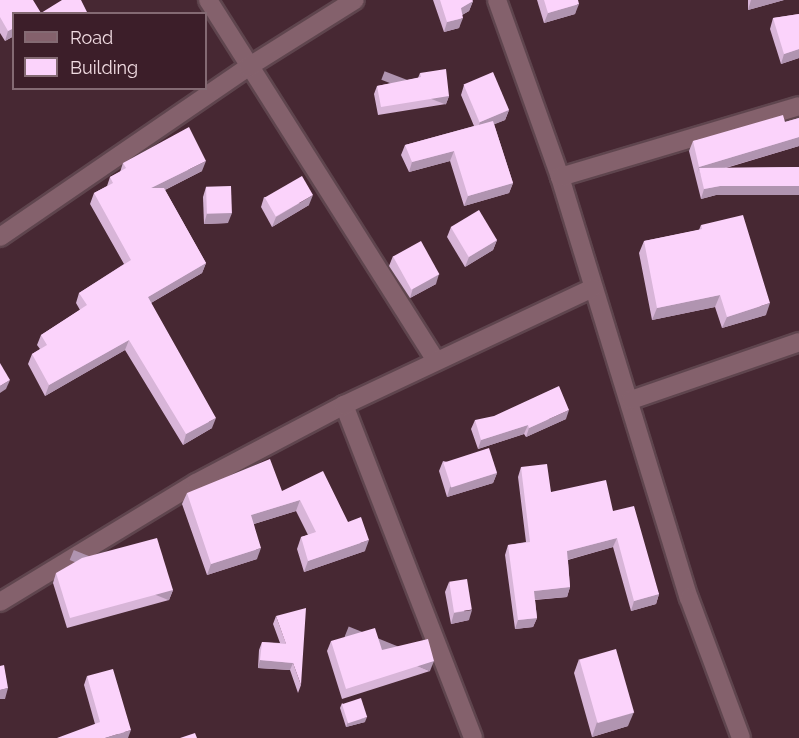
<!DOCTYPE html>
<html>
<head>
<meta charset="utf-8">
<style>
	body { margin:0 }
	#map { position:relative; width:799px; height:738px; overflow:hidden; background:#472833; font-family:Raleway,sans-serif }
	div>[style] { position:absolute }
	.roads { filter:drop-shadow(2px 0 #5f454e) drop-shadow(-2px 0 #5f454e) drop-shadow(0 2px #5f454e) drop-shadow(0 -2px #5f454e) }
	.street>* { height:18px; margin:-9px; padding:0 9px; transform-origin:9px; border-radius:9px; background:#84616c }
	.wall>* { inset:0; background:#d8b5d8 }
	.shaded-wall>* { inset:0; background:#b094b0; transform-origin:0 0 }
	.building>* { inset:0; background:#fbd3fb; transform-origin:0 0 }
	span { translate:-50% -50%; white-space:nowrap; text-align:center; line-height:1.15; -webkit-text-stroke:6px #3c1e29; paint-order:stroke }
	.legend { position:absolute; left:12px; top:12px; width:195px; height:78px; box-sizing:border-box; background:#3c1e29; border:2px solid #846a73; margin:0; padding:8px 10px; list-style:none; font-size:18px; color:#f0dbe1 }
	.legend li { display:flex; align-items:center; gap:12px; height:30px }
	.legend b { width:30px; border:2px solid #846a73 }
</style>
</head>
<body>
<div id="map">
	<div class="roads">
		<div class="street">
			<i style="left:208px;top:0;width:427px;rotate:57.7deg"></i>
			<i style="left:497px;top:0;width:188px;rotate:70.4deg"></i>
			<i style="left:560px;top:177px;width:440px;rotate:73deg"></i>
			<i style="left:689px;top:598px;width:149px;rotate:69.6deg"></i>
			<i style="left:560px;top:177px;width:249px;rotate:-16.5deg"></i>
			<i style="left:0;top:237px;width:301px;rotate:-34.4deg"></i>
			<i style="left:248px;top:67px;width:126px;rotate:-32.1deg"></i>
			<i style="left:631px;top:400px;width:178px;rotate:-19deg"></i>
			<i style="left:344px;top:405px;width:357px;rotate:68.8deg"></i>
			<i style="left:0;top:602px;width:229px;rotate:-31.3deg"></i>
			<i style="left:196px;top:483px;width:167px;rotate:-27.8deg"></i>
			<i style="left:344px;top:405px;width:275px;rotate:-25.2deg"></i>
		</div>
	</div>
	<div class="wall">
		<i style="clip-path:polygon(0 0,41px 13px,14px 14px,14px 36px,5px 41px,0 33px)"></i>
		<i style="clip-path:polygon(433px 0,472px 0,473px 1px,469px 11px,462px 15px,459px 28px,444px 32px)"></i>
		<i style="clip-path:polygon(537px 0,578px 0,575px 14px,544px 23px)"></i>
		<i style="clip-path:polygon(748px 0,784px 0,748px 10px)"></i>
		<i style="clip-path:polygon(799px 14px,799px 58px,781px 64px,770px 29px,773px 18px)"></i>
		<i style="clip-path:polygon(420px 73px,449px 96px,446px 104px,378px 115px,374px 94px,377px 86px,418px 78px)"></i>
		<i style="clip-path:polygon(464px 85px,509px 110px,505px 120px,494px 124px,513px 183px,509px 193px,464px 206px,450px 161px,409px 172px,401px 155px,405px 145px,474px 126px,461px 95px)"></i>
		<i style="clip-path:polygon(799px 118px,799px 146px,726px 168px,799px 167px,799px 195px,716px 195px,701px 199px,689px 151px,693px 141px,785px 122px)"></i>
		<i style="clip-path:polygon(123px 163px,202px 171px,165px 190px,206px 263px,202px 273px,151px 303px,212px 428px,183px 445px,125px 350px,45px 396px,28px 364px,32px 354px,40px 349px,37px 345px,41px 335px,80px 310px,76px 303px,79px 293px,124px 264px,90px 204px,94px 193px,107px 186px,110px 177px,120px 172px)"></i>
		<i style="clip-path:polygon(206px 187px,228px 223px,204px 224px,203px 197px)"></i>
		<i style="clip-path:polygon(264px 197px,309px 205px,272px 227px,261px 207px)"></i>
		<i style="clip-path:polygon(701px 225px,766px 315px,722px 328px,715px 307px,652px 320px,639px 253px,644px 241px,699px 230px)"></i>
		<i style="clip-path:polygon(451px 227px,497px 240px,493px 250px,465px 267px,447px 237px)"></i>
		<i style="clip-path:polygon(393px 256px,436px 284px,410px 298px,389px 266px)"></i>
		<i style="clip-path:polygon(566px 419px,526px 437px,524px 434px,478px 449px,471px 429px,475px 420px)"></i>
		<i style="clip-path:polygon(443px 461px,497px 473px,493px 483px,447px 497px,439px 471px)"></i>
		<i style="clip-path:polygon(521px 467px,551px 492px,613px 511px,659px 594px,656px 604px,631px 611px,613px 547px,568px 560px,570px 587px,567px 597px,535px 600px,537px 618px,533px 627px,515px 629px,505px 555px,508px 545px,526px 542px,518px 477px)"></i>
		<i style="clip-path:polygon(282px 491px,348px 522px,365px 551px,304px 572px,297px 549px,301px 537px,308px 535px,296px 511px,254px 524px,257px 559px,207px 575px,182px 504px,187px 493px)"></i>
		<i style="clip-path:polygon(56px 573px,173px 590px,169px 600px,67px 628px,53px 583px)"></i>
		<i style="clip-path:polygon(449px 582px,469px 620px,451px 624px,445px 592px)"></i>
		<i style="clip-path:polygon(276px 616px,301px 685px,298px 693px,290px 670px,258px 668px,259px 650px,262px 642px,280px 643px,273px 624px)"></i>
		<i style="clip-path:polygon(331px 641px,382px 650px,430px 671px,342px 699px,327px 651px)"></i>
		<i style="clip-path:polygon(579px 659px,628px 726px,592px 737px,574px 673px)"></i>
		<i style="clip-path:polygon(87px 676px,128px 738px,95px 724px,84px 685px)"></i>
		<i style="clip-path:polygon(342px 703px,365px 722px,346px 727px,340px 708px)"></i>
	</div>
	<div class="shaded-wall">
		<i style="clip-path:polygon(751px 0,784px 0,748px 10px)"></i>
		<i style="clip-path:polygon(473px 1px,469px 11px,457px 18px,461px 8px)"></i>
		<i style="clip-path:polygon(579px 4px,575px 14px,544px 23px,548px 13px)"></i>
		<i style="clip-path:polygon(463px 18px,459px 28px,444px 32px,447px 22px)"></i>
		<i style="clip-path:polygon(14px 28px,14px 36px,5px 41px,8px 31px)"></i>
		<i style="clip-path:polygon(799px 49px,799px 58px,781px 64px,784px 54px)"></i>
		<i style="left:449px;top:96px;width:9px;height:69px;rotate:111deg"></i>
		<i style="clip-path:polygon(509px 110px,505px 120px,476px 132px,480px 122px)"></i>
		<i style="clip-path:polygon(799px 137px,799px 146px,701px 175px,699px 168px,696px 177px,699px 167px)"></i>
		<i style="clip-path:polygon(454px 151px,450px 161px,409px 172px,412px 162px)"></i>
		<i style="clip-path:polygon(206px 161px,202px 171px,147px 199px,151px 188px)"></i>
		<i style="clip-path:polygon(513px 183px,509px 193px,464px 206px,468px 196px)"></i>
		<i style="clip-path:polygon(720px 186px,799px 186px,799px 195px,716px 195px,701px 199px,704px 189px)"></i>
		<i style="clip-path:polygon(313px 195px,309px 205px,272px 227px,276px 217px)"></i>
		<i style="clip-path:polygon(207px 213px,232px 213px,228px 223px,204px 224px)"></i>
		<i style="clip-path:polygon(497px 240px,493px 250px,465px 267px,469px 257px)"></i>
		<i style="clip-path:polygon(206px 263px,202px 273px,144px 307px,148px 297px)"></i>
		<i style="clip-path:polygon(439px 274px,436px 284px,410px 298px,413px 288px)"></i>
		<i style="clip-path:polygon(720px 295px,715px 307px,652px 320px,657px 308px)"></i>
		<i style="clip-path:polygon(770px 303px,766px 315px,722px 328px,727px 317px)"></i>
		<i style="clip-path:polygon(129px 340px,125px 350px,45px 396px,49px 385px)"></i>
		<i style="clip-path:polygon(10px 380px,6px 389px,0 393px,0 386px)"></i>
		<i style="clip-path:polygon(569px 410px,566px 419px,526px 437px,529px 428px)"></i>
		<i style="clip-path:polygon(216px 418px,212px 428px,183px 445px,186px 434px)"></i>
		<i style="clip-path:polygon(528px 425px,524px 434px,478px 449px,481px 440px)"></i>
		<i style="clip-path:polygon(497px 473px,493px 483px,447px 497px,450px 487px)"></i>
		<i style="clip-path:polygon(300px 500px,296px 511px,247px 526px,251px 515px)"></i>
		<i style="clip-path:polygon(617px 538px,613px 547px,563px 561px,567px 551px)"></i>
		<i style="clip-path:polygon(369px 540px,365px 551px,304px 572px,308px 561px)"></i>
		<i style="clip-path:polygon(261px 548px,257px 559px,207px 575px,211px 564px)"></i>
		<i style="clip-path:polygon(570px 587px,567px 597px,530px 600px,534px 591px)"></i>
		<i style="left:173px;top:590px;width:11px;height:107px;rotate:112deg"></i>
		<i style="clip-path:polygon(659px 594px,656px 604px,631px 611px,634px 601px)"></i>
		<i style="clip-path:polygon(472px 610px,469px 620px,451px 624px,454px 613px)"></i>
		<i style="clip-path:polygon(537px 618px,533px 627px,515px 629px,518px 620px)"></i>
		<i style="clip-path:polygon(260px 660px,293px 663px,290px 670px,258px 668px)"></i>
		<i style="left:434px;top:661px;width:11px;height:92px;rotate:112deg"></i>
		<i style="clip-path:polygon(8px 688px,5px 699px,0 699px,0 690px)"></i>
		<i style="clip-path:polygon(634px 712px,628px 726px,592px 737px,597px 722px)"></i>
		<i style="clip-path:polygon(367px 717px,365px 722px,346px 727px,348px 722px)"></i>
		<i style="clip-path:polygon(131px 730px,128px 738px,105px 738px)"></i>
	</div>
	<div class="building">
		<i style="clip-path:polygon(0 0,33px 0,41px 13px,62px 0,81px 0,88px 14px,14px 14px,14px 28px,8px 31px,0 17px)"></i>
		<i style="clip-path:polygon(440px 0,472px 0,473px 1px,461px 8px,463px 18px,447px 22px)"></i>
		<i style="clip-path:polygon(544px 0,578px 0,579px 4px,548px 13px)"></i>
		<i style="clip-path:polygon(799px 14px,799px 49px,784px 54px,773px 18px)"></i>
		<i style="clip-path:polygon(446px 69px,449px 96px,381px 107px,377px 86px,421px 77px,420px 73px)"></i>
		<i style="left:493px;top:72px;width:41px;height:32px;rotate:67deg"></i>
		<i style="clip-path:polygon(783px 115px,785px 122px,799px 118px,799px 137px,699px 167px,693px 141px)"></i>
		<i style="clip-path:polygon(493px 121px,513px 183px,468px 196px,454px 151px,412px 162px,405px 145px)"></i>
		<i style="clip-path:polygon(189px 127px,206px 161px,151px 188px,164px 188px,206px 263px,148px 297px,216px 418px,186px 434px,129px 340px,49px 385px,32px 354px,47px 345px,41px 335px,87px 305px,79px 293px,131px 260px,94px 193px,113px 183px,110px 177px,126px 168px,123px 163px)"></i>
		<i style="clip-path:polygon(799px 167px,799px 186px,720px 186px,704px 189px,699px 168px)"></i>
		<i style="left:302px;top:176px;width:22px;height:43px;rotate:60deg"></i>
		<i style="left:231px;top:186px;width:27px;height:25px;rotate:88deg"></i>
		<i style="left:479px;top:210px;width:35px;height:33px;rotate:59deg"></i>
		<i style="clip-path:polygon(743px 215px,770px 303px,727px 317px,720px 295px,657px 308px,644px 241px,702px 229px,701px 225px)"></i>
		<i style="left:421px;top:241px;width:38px;height:32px;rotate:61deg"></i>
		<i style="clip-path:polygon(0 363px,10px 380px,0 386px)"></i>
		<i style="clip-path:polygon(559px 386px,569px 410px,529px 428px,528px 425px,481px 440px,475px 420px,494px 416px)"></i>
		<i style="left:489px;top:448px;width:26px;height:48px;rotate:72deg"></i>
		<i style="clip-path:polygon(270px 459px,282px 491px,323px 471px,348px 522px,361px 517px,369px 540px,308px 561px,301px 537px,316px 532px,300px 500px,251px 515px,261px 548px,211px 564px,187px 493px)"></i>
		<i style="clip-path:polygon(547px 464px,551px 492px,606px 480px,613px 511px,634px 506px,659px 594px,634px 601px,617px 538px,567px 551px,570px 587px,534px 591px,537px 618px,518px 620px,508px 545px,530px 542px,521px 467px)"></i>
		<i style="clip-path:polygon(157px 538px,173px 590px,70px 618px,56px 573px,82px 558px)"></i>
		<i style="left:467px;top:579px;width:31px;height:18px;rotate:81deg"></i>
		<i style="clip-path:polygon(306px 608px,301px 685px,293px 663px,260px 660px,262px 642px,286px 644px,276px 616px)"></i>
		<i style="clip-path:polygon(375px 628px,382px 650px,428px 639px,434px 661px,346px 689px,331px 641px)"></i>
		<i style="left:616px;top:649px;width:66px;height:38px;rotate:74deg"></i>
		<i style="clip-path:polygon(4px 665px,8px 688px,0 690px,0 666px)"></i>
		<i style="clip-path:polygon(113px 669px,131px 730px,105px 738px,57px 738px,100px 722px,87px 676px)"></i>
		<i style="left:361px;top:698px;width:20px;height:20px;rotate:72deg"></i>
		<i style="clip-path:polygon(195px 733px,197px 738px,180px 738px)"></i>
	</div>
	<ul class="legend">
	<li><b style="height:8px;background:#84616c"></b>Road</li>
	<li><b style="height:16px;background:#fbd3fb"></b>Building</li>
	</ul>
</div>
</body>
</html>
